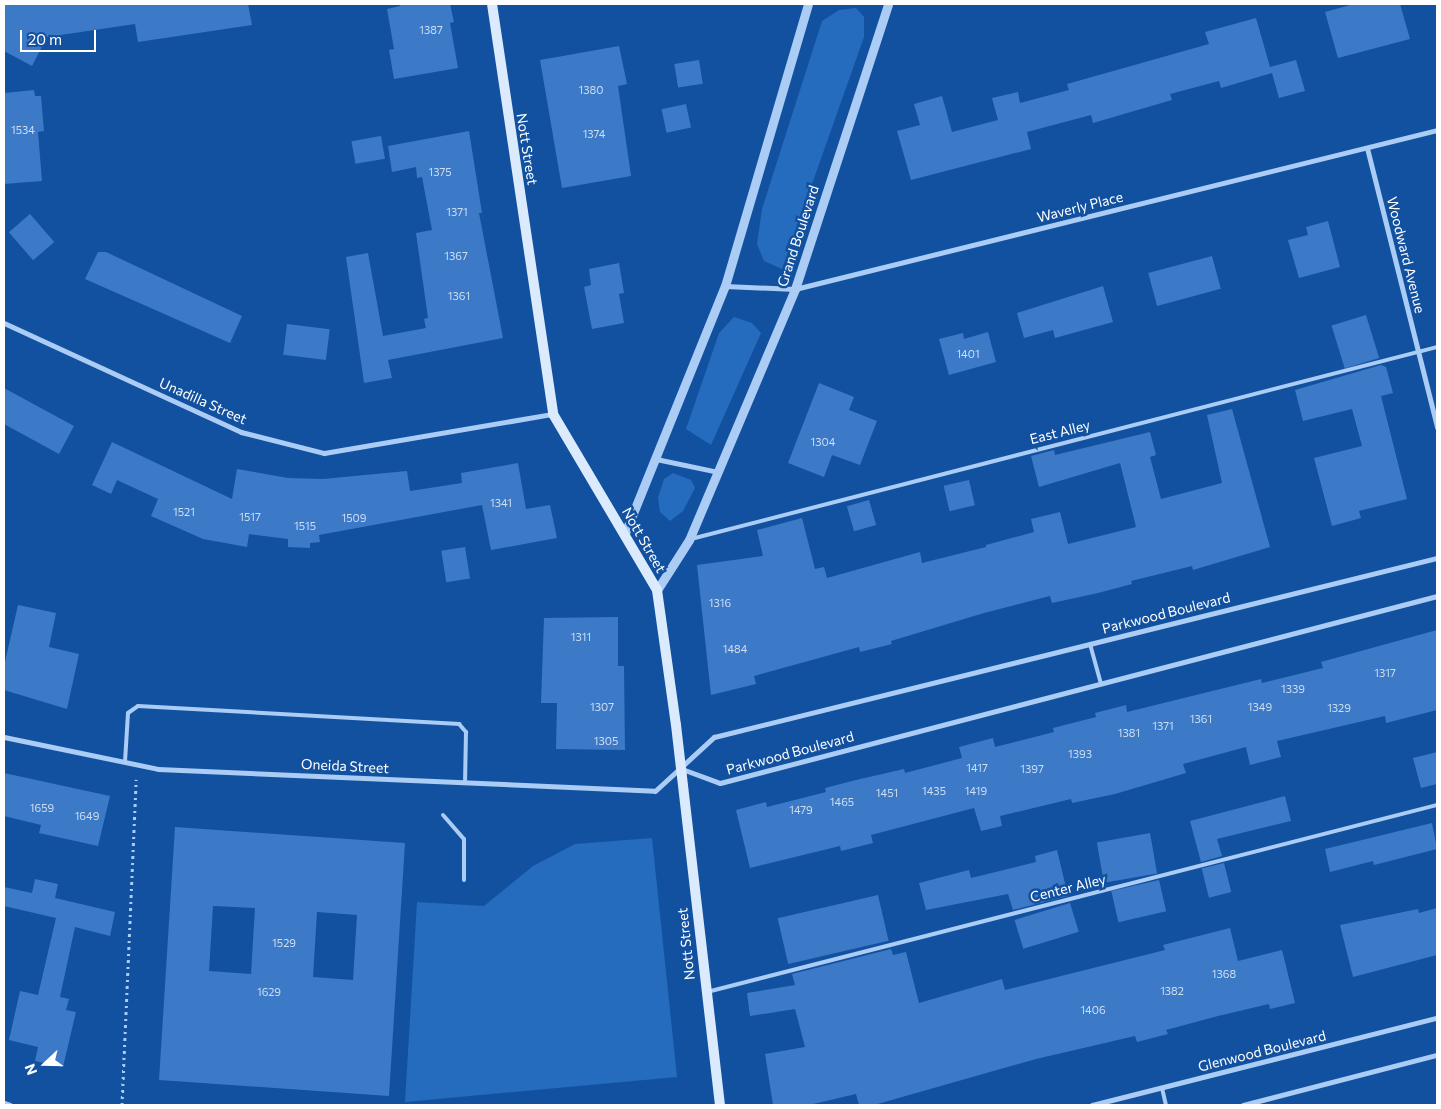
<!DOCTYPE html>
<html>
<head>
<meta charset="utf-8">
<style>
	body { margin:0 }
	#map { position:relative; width:1441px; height:1109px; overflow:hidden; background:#1251a0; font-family:Commissioner,sans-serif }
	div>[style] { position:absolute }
	.green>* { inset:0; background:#256bbe }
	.building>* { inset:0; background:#3c7ac7; transform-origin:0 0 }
	.path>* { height:3px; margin-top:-1.5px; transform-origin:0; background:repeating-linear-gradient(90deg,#abccf5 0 2.5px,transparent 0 6.5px) }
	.service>* { height:4px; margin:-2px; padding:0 2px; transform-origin:2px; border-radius:2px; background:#abccf5 }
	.minor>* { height:5px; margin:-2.5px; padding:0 2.5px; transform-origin:2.5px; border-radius:2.5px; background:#abccf5 }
	.tertiary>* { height:9px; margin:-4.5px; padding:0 4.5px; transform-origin:4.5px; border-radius:4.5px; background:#abccf5 }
	.secondary>* { height:10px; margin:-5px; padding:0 5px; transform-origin:5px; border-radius:5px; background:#dbeafd }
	span { translate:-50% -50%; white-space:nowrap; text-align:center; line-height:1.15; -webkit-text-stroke:5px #1251a0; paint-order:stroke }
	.number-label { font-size:11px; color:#cedef1 }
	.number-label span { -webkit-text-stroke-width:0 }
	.street-label { font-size:14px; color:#fff }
	.frame { position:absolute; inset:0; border:5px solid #fff; pointer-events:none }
	.north { position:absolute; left:20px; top:1039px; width:50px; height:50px; -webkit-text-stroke:4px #1251a0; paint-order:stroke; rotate:249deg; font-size:14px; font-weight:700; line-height:20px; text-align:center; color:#fff }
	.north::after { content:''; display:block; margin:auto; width:18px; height:22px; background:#fff; clip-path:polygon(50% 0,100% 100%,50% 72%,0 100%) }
	.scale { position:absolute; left:20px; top:30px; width:76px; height:22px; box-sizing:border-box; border:2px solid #fff; border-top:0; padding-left:6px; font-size:15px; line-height:18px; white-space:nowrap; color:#fff; -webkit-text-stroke:4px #1251a0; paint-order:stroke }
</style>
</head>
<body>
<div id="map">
	<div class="green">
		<i style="clip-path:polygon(856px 8px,864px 17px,864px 37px,782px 269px,764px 261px,757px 244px,762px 209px,822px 21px,839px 10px)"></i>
		<i style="clip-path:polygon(734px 317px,752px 323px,761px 333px,711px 445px,686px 429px,719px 333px)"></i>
		<i style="clip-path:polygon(673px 473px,691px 480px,695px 488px,683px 511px,670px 521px,660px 512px,658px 498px,664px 479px)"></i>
		<i style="clip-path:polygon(652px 838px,677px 1077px,405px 1102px,417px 902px,484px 906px,533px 866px,575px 844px)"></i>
	</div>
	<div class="building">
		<i style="clip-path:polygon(4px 4px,248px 4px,252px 25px,138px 42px,135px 24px,47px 37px,32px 66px,4px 51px)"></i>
		<i style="clip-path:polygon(400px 4px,450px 4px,454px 22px,450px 23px,458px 68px,394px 79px,389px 50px,394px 49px,387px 9px,400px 6px)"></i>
		<i style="clip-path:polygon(1354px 4px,1400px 4px,1410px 39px,1338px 58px,1325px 12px)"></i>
		<i style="clip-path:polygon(1256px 18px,1270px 67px,1296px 60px,1305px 91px,1279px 98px,1272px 73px,1221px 88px,1219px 81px,1170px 94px,1172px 100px,1093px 123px,1091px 115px,1027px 132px,1031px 149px,911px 180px,897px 131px,920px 125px,914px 104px,942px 96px,952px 132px,998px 120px,992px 98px,1018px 92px,1020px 103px,1069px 90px,1067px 84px,1209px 44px,1205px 32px)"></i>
		<i style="clip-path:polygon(619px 46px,627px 84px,618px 86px,631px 176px,562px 188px,540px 60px)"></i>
		<i style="left:699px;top:60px;width:24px;height:25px;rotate:81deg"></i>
		<i style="clip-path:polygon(34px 90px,35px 96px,41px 96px,44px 131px,38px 132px,42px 181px,4px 184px,4px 93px)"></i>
		<i style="left:686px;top:104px;width:24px;height:25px;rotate:78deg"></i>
		<i style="clip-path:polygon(469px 131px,482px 213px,479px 213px,503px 338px,388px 360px,392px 378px,364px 383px,346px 257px,368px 253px,383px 336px,426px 328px,424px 319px,428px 318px,416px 233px,432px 230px,422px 177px,417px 178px,416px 167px,392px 172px,388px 146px)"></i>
		<i style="left:381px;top:136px;width:23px;height:30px;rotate:80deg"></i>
		<i style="left:30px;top:214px;width:37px;height:28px;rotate:49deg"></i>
		<i style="clip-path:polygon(1328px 221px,1340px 267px,1299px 278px,1288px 240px,1308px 235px,1306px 227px)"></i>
		<i style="clip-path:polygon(98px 252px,106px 252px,242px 316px,230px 343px,85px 279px)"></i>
		<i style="left:1212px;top:256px;width:34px;height:66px;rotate:75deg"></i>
		<i style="clip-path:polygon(619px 263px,624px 293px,619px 294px,624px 323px,592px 329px,584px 287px,591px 285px,589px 269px)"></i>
		<i style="clip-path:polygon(1103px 286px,1113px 322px,1055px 338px,1053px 330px,1024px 338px,1017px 313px)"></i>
		<i style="left:1366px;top:315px;width:45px;height:36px;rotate:73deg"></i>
		<i style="left:287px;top:324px;width:43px;height:31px;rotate:7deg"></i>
		<i style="clip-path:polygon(988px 332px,996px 362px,949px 375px,939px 339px,963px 333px,964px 339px)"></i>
		<i style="clip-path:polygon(1381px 365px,1386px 367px,1393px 393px,1381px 396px,1407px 499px,1359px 511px,1361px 518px,1332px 526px,1314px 458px,1362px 446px,1352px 409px,1303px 421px,1295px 390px)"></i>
		<i style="clip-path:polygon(819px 383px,854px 397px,849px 410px,877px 421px,860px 465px,832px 455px,824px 477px,788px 463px)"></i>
		<i style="clip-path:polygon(4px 388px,74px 426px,59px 454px,4px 424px)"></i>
		<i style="clip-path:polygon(1232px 409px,1270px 547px,1193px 570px,1192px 566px,1131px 581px,1132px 584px,1098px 593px,1052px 603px,1050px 596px,984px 613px,891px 641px,892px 644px,860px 652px,859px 647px,754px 676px,756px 684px,711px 695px,697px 565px,763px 556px,757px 530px,802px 518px,815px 569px,824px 567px,827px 578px,920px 552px,922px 563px,986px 547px,986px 545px,1034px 532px,1031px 519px,1060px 512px,1068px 544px,1136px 527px,1120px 463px,1039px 487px,1031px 456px,1054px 450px,1055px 455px,1150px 432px,1156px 455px,1150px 457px,1161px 499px,1222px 483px,1207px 415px)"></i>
		<i style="clip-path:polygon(112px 442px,232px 499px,237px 469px,288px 478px,323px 479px,407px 471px,410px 491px,462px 483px,461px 473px,518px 463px,526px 509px,550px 505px,557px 538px,491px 550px,482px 505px,319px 535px,320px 542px,310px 543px,310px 548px,288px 547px,288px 539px,249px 534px,247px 547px,203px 539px,151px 516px,158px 499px,117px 480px,111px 494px,92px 485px)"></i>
		<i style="left:969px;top:480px;width:26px;height:26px;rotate:77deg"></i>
		<i style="left:869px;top:500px;width:26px;height:23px;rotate:74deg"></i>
		<i style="left:465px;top:547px;width:32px;height:24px;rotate:81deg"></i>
		<i style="clip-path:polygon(18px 605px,56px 613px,49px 647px,79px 654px,67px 709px,4px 690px,4px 666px)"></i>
		<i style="clip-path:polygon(618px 617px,618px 666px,624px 666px,625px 750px,556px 749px,557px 703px,541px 703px,544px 618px)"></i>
		<i style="clip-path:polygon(1437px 630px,1437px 710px,1386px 723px,1385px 716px,1277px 741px,1281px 757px,1250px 765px,1246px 747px,1183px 764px,1186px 773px,1115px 794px,1072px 803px,1071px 799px,1000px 816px,1002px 826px,981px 831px,974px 808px,871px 835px,873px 843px,841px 851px,840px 846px,750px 868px,736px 810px,766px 802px,767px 807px,826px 792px,825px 788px,856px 780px,904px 769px,905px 773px,962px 758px,959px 747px,993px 738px,995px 747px,1054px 732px,1053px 728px,1096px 717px,1095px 713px,1126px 705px,1127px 712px,1261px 679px,1262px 683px,1323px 668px,1321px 662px)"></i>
		<i style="clip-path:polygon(1437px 752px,1437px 784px,1421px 788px,1413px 758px)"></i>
		<i style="clip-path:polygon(4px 773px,110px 796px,98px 846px,39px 833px,41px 825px,4px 816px)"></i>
		<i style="clip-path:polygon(1285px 796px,1291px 821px,1217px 839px,1222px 856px,1201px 862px,1190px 821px)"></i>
		<i style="clip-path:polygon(1432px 823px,1437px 849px,1374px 865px,1373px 861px,1330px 872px,1325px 849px)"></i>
		<i style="clip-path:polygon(evenodd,175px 827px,405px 843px,389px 1096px,159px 1080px,175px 827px,213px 906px,255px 908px,251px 974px,209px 971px,213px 906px,175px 827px,317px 912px,357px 915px,353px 980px,313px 977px,317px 912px)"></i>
		<i style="left:1150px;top:833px;width:41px;height:54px;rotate:80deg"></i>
		<i style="clip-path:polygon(1057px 850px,1068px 896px,1013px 910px,1008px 894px,926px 910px,919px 883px,969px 870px,971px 878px,1036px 862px,1035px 856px)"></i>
		<i style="left:1224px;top:863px;width:30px;height:23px;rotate:76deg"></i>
		<i style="clip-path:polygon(35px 879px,58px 884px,55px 898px,115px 912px,110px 936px,75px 927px,60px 997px,69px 999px,66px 1010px,76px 1012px,63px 1067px,35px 1061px,38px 1047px,9px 1040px,20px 991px,38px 995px,56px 918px,4px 906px,4px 887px,32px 893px)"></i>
		<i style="left:1159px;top:880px;width:32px;height:49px;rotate:77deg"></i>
		<i style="left:878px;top:895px;width:47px;height:103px;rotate:77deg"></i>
		<i style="left:1070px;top:903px;width:30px;height:58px;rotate:73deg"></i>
		<i style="clip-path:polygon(1437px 908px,1437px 955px,1353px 977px,1340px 925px,1418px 909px,1419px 913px)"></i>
		<i style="clip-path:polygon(1230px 928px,1238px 961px,1282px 950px,1295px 1003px,1270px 1009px,1269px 1004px,1218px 1016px,1166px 1030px,1168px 1034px,1137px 1042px,1135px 1036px,1036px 1059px,874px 1105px,859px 1105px,856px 1094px,809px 1105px,773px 1105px,765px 1054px,805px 1047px,795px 1009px,750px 1016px,747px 993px,795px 985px,792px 974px,891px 949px,893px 955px,906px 952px,919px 1003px,1002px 979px,1005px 990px,1165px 950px,1163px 945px)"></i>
	</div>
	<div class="path">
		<i style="left:122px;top:1105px;width:326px;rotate:-87.5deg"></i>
	</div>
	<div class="service">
		<i style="left:691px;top:539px;width:770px;rotate:-14.43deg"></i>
		<i style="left:1090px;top:644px;width:41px;rotate:74.6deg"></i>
		<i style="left:125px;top:762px;width:49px;rotate:-86.5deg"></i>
		<i style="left:128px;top:713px;width:12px;rotate:-35deg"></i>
		<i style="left:138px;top:706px;width:322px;rotate:3.2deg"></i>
		<i style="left:459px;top:724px;width:11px;rotate:49deg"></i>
		<i style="left:466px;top:732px;width:51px;rotate:91.1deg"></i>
		<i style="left:443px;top:815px;width:32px;rotate:49deg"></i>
		<i style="left:464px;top:839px;width:41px;rotate:90deg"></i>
		<i style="left:707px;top:992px;width:754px;rotate:-14.37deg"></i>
		<i style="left:1162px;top:1088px;width:17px;rotate:77deg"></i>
	</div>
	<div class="minor">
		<i style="left:1367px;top:148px;width:288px;rotate:75.9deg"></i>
		<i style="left:725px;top:286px;width:70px;rotate:2.5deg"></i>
		<i style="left:795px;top:289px;width:661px;rotate:-13.91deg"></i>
		<i style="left:4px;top:323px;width:261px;rotate:24.7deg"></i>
		<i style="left:241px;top:432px;width:86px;rotate:14.2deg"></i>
		<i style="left:324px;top:453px;width:232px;rotate:-9.7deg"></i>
		<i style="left:656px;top:459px;width:63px;rotate:11.8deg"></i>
		<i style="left:4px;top:737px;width:157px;rotate:11.7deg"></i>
		<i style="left:158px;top:769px;width:497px;rotate:2.5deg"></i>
		<i style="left:655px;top:791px;width:80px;rotate:-42.5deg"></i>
		<i style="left:714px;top:737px;width:745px;rotate:-13.91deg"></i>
		<i style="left:682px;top:769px;width:40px;rotate:20.2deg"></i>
		<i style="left:720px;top:783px;width:741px;rotate:-14.62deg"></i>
		<i style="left:4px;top:1103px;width:6px;rotate:18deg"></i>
		<i style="left:1092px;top:1105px;width:356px;rotate:-14.2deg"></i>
		<i style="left:1243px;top:1105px;width:200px;rotate:-14.5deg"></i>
	</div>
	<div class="tertiary">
		<i style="left:625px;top:533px;width:266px;rotate:-68deg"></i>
		<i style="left:725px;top:286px;width:294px;rotate:-73.6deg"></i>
		<i style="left:657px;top:590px;width:59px;rotate:-57.4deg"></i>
		<i style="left:689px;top:540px;width:272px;rotate:-67.1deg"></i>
		<i style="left:795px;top:289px;width:300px;rotate:-71.9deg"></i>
	</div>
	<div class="secondary">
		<i style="left:492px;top:4px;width:415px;rotate:81.5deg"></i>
		<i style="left:553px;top:414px;width:204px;rotate:59.4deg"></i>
		<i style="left:657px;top:590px;width:136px;rotate:82deg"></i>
		<i style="left:676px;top:725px;width:383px;rotate:83.4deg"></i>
	</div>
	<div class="number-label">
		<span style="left:431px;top:30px">1387</span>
		<span style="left:591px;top:90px">1380</span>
		<span style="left:23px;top:130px">1534</span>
		<span style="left:594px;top:134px">1374</span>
		<span style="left:440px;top:172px">1375</span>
		<span style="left:457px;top:212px">1371</span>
		<span style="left:456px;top:256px">1367</span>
		<span style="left:459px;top:296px">1361</span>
		<span style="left:968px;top:354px">1401</span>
		<span style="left:823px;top:442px">1304</span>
		<span style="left:501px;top:503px">1341</span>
		<span style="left:184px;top:512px">1521</span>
		<span style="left:250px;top:517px">1517</span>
		<span style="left:354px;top:518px">1509</span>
		<span style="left:305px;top:526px">1515</span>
		<span style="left:720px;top:603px">1316</span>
		<span style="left:581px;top:637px">1311</span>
		<span style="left:735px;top:649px">1484</span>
		<span style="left:1385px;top:673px">1317</span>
		<span style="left:1293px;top:689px">1339</span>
		<span style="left:602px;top:707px">1307</span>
		<span style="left:1260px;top:707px">1349</span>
		<span style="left:1339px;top:708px">1329</span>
		<span style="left:1201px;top:719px">1361</span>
		<span style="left:1163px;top:726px">1371</span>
		<span style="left:1129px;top:733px">1381</span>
		<span style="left:606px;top:741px">1305</span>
		<span style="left:1080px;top:754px">1393</span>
		<span style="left:977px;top:768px">1417</span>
		<span style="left:1032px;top:769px">1397</span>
		<span style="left:934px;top:791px">1435</span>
		<span style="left:976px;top:791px">1419</span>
		<span style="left:887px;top:793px">1451</span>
		<span style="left:842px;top:802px">1465</span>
		<span style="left:42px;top:808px">1659</span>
		<span style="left:801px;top:810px">1479</span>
		<span style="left:87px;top:816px">1649</span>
		<span style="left:284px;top:943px">1529</span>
		<span style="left:1224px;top:974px">1368</span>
		<span style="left:1172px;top:991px">1382</span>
		<span style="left:269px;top:992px">1629</span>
		<span style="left:1093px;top:1010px">1406</span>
	</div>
	<div class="street-label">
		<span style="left:527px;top:149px;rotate:81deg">Nott Street</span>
		<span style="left:1080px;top:207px;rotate:-14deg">Waverly Place</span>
		<span style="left:798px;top:236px;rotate:-72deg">Grand Boulevard</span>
		<span style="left:1406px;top:255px;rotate:76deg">Woodward Avenue</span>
		<span style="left:203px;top:401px;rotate:24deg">Unadilla Street</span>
		<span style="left:1060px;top:432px;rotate:-14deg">East Alley</span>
		<span style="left:644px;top:540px;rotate:60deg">Nott Street</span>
		<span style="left:1166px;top:613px;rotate:-14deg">Parkwood Boulevard</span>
		<span style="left:790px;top:753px;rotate:-15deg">Parkwood Boulevard</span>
		<span style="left:345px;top:766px;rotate:3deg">Oneida Street</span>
		<span style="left:1068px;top:888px;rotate:-14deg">Center Alley</span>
		<span style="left:686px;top:944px;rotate:-96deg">Nott Street</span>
		<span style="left:1262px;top:1051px;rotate:-14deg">Glenwood Boulevard</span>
	</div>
	<div class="frame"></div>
	<div class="north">N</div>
	<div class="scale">20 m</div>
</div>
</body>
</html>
